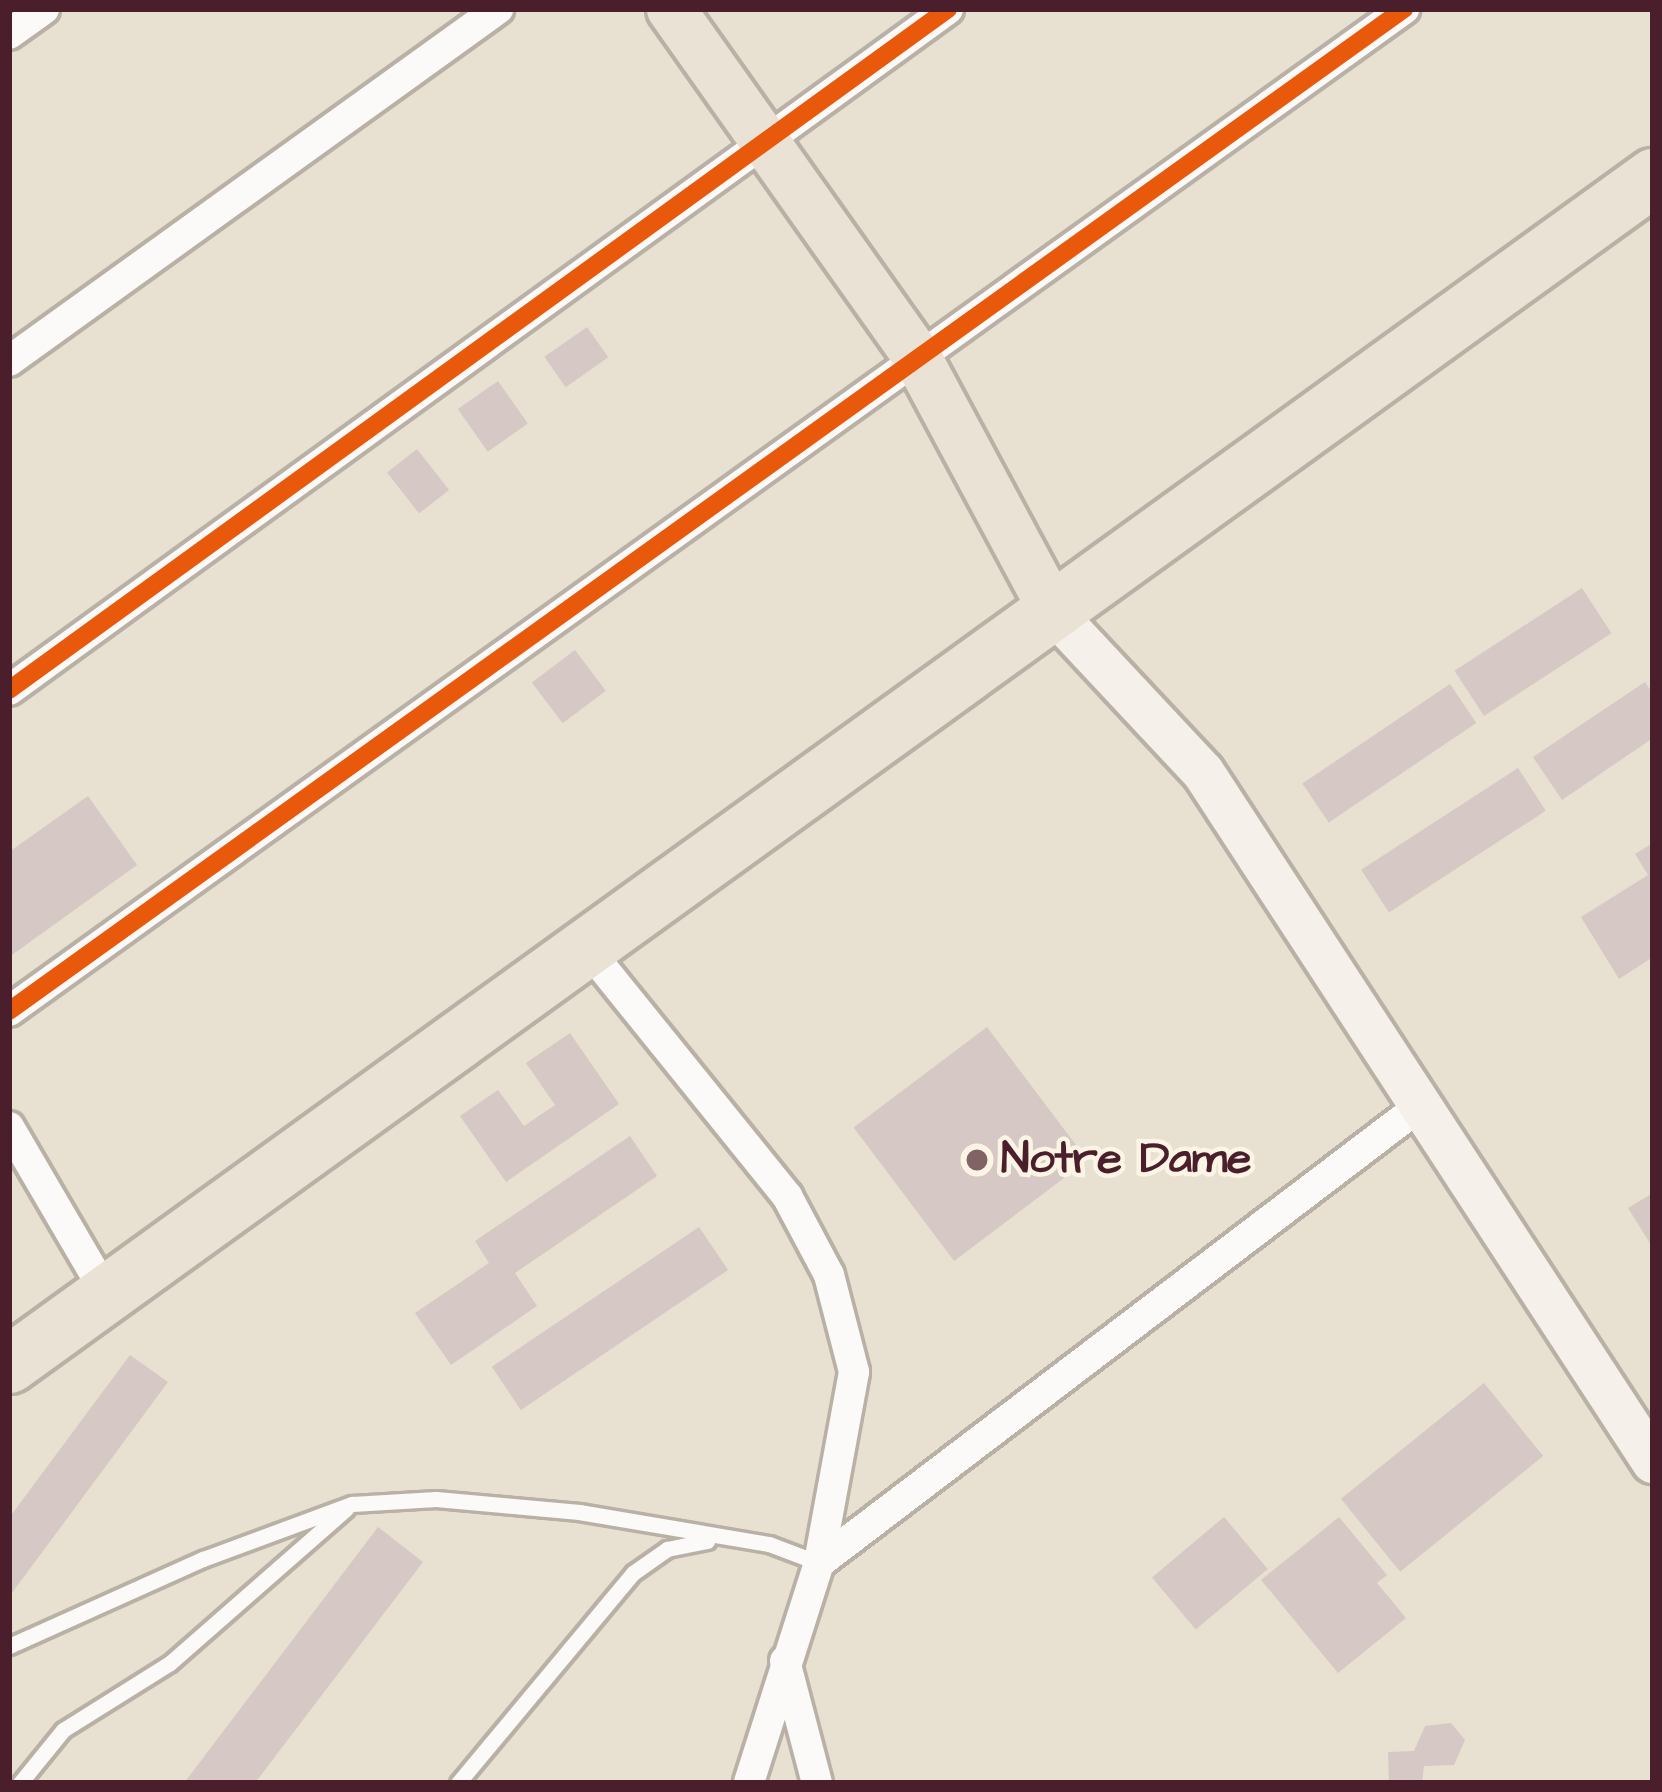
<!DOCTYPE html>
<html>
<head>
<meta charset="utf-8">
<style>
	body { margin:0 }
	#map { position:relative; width:1662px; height:1792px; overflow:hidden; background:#e8e0d0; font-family:"Architects Daughter",sans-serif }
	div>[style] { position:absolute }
	.building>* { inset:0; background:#d6c8c4; transform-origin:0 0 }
	.roads { filter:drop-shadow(3px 0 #b9b0a6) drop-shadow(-3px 0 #b9b0a6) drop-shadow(0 3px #b9b0a6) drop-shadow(0 -3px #b9b0a6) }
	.lane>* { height:15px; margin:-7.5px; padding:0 7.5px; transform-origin:7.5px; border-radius:7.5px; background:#fcfaf8 }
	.street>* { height:30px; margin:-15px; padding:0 15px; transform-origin:15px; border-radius:15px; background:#fcfaf8 }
	.secondary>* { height:42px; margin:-21px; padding:0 21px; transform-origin:21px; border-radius:21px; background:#f5f1ea }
	.primary>* { height:48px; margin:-24px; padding:0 24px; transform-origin:24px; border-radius:24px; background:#ebe2d6 }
	.highway>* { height:57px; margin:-28.5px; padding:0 28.5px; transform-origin:28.5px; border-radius:28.5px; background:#ebe2d6 }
	.cycleway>* { height:18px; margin:-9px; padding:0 9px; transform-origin:9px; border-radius:9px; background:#e8590c }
	.dots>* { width:33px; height:33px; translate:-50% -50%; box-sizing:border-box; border:6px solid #fcf5e5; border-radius:50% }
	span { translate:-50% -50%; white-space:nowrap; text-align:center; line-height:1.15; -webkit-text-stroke:9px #fcf5e5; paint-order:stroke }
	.poi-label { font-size:45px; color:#4a1f2b; font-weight:700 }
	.left { translate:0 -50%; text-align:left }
	.frame { position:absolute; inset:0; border:12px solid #4a1f2b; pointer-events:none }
</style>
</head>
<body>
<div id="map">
	<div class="building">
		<i style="left:587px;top:327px;width:37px;height:52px;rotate:55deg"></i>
		<i style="left:498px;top:381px;width:52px;height:49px;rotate:55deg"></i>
		<i style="left:417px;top:449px;width:52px;height:38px;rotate:52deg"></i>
		<i style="left:1582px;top:588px;width:54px;height:152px;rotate:57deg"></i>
		<i style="left:575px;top:650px;width:51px;height:54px;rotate:53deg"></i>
		<i style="clip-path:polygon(1645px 682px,1653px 694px,1653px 738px,1562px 800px,1533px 757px)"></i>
		<i style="left:1450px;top:684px;width:47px;height:178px;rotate:56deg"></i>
		<i style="left:1518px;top:768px;width:51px;height:187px;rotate:57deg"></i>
		<i style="clip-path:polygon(88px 796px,137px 865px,9px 957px,9px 852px)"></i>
		<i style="clip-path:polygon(1653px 843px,1653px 957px,1619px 979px,1581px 917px,1648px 875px,1635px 854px)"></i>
		<i style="left:987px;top:1027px;width:167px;height:167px;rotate:53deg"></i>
		<i style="clip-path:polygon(570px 1033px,619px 1104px,506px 1182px,460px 1116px,498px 1090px,524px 1126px,555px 1105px,526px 1063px)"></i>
		<i style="clip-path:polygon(630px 1136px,657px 1176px,515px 1273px,537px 1306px,451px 1365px,415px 1313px,489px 1263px,475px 1241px)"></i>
		<i style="clip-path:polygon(1653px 1193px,1653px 1248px,1628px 1208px)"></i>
		<i style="left:699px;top:1227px;width:52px;height:250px;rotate:56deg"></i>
		<i style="clip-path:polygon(130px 1355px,168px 1382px,9px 1597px,9px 1518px)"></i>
		<i style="left:1484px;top:1383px;width:94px;height:184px;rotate:51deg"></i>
		<i style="left:1224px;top:1517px;width:68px;height:94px;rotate:50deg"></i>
		<i style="clip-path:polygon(1339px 1517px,1387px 1575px,1377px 1583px,1406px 1618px,1338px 1673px,1261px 1580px)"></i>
		<i style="clip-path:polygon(378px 1527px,423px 1562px,255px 1783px,184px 1783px)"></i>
		<i style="clip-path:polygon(1451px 1723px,1465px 1740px,1454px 1765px,1424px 1766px,1422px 1783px,1389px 1783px,1388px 1752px,1414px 1751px,1425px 1726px)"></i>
	</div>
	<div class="roads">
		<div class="lane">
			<i style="left:9px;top:1646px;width:213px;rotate:-24.2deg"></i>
			<i style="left:203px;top:1559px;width:159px;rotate:-20.3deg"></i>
			<i style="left:352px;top:1504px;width:84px;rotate:-3.4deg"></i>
			<i style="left:436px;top:1499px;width:144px;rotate:5.2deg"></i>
			<i style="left:579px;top:1512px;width:193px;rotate:9.6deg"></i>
			<i style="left:769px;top:1544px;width:53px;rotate:20.8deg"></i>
			<i style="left:20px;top:1783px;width:68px;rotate:-50.9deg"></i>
			<i style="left:63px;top:1730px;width:126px;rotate:-32.1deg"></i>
			<i style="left:170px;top:1663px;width:234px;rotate:-41.2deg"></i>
			<i style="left:458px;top:1783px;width:273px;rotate:-50.2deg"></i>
			<i style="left:633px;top:1573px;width:42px;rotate:-35.2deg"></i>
			<i style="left:667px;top:1549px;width:41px;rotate:-11.3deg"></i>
		</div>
		<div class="street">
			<i style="left:9px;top:34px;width:43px;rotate:-35.5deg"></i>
			<i style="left:9px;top:361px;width:603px;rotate:-35.75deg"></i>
			<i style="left:9px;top:690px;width:1160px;rotate:-35.95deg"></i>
			<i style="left:590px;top:952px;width:314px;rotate:51.1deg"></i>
			<i style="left:787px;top:1196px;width:89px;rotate:62deg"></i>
			<i style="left:829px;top:1275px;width:100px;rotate:75.5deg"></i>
			<i style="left:854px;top:1372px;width:194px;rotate:100.4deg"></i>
			<i style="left:819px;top:1563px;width:231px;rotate:107.7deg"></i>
			<i style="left:9px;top:1011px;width:1718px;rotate:-35.69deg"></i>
			<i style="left:9px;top:1127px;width:198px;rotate:59.7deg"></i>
			<i style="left:819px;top:1563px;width:755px;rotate:-37.25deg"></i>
			<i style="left:785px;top:1661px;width:126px;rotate:75.3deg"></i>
		</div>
		<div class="secondary">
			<i style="left:1054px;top:613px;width:218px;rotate:46.9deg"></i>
			<i style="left:1203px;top:772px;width:824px;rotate:56.89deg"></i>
		</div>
		<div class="primary">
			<i style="left:671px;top:9px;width:426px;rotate:54.7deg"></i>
			<i style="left:917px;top:357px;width:290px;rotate:61.8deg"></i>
		</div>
		<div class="highway">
			<i style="left:9px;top:1364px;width:2028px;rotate:-35.83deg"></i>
		</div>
	</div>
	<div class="cycleway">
		<i style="left:9px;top:690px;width:1160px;rotate:-35.95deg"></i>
		<i style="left:9px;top:1011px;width:1718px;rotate:-35.69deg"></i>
	</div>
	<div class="dots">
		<i style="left:977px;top:1160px;background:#816365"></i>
	</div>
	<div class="poi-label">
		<span class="left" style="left:1001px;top:1160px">Notre Dame</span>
	</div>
	<div class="frame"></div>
</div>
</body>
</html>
